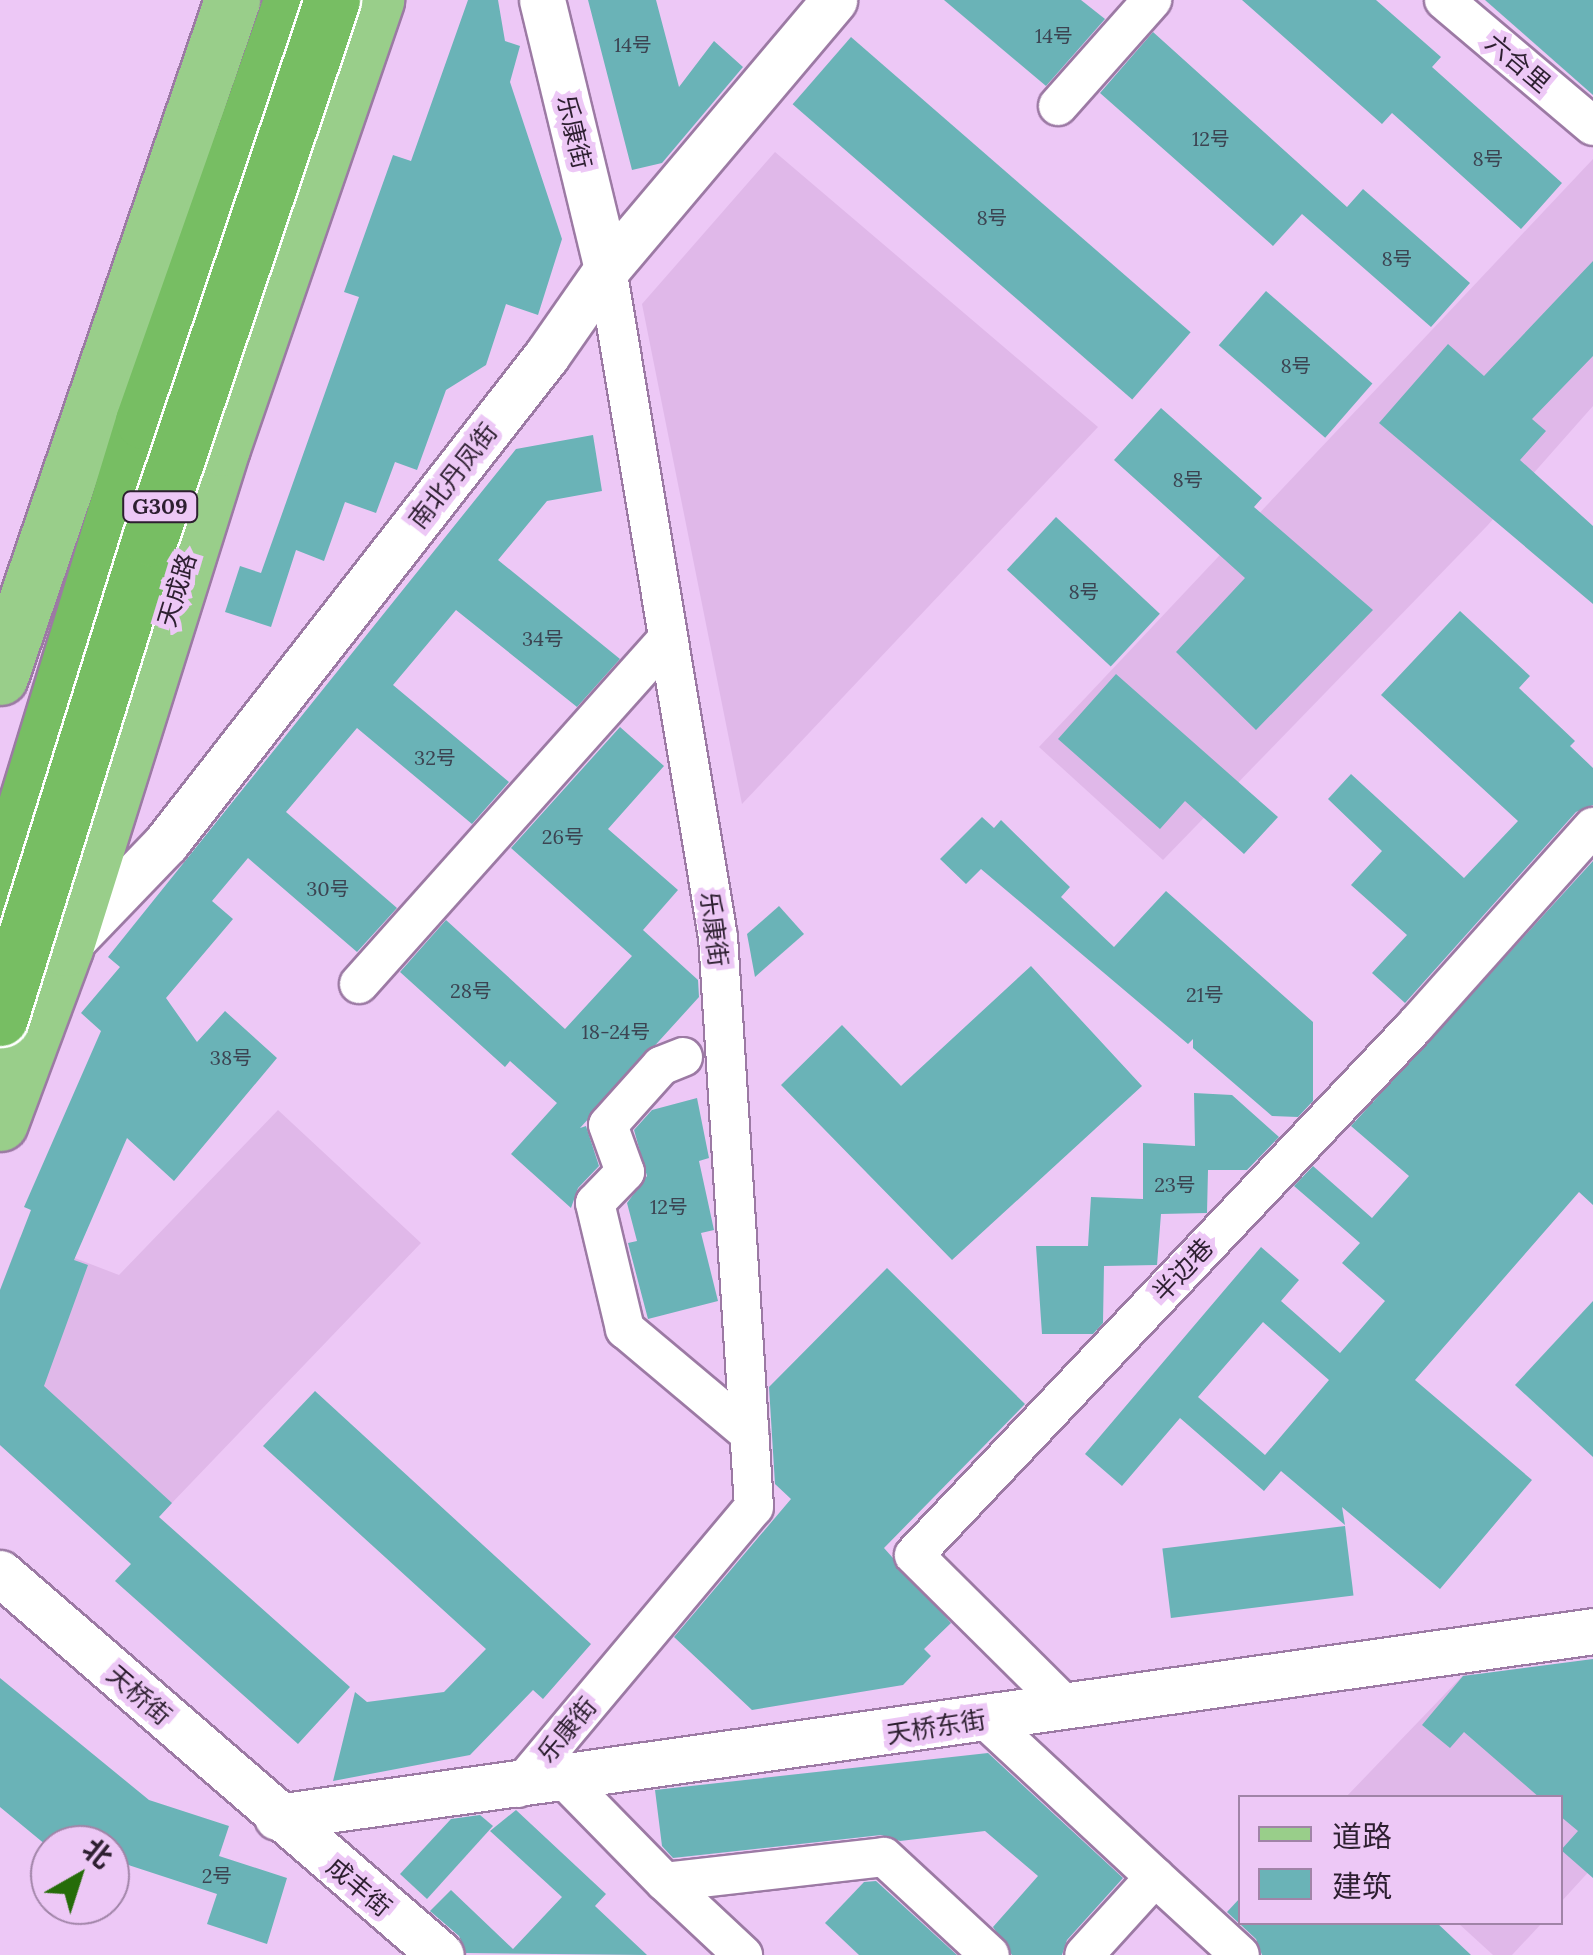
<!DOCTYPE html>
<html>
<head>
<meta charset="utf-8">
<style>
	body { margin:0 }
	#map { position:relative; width:1593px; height:1955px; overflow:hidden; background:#edc8f6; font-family:Lora,"Noto Sans SC",serif }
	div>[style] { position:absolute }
	.built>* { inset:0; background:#e0b8e9 }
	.building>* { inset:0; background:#6ab3b7; transform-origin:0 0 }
	.roads { filter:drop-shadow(2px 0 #9c7aa4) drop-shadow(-2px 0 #9c7aa4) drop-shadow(0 2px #9c7aa4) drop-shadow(0 -2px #9c7aa4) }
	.minor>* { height:38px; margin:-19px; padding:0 19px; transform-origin:19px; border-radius:19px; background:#fff }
	.tertiary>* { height:45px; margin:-22.5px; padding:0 22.5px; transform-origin:22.5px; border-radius:22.5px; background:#fff }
	.primary>* { height:55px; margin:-27.5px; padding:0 27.5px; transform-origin:27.5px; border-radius:27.5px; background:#99ce8a }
	.trunk>* { height:55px; margin:-27.5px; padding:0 27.5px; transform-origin:27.5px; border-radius:27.5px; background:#77be63 }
	.bridges { filter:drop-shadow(2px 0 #fff) drop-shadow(-2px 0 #fff) drop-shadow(0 2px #fff) drop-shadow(0 -2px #fff) }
	.trunk-bridge>* { height:55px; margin:-27.5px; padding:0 27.5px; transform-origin:27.5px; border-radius:27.5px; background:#77be63 }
	span { translate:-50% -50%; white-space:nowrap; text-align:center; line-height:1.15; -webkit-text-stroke:10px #edc8f6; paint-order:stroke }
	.number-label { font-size:20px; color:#3c4452 }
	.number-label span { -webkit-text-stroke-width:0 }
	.shield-label span { padding:2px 8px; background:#edc8f6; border:2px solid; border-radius:8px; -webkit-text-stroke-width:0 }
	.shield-label { font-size:22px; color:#2d1f30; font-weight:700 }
	.street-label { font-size:25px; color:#2d1f30 }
	.legend { position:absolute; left:1238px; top:1795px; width:325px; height:130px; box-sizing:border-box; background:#edc8f6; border:2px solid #a084a7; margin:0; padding:12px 18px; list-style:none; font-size:30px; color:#2d1f30 }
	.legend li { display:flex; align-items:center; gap:20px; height:50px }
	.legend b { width:50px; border:2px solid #a084a7 }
	.north { position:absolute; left:30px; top:1825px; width:100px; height:100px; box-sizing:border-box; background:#edc8f6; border:2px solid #a084a7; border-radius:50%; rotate:39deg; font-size:28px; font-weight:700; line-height:40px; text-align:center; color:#2d1f30 }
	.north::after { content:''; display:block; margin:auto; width:35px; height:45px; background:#256c09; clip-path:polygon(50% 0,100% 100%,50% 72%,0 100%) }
</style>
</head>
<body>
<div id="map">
	<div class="built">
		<i style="clip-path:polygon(775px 152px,1098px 427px,742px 804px,642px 304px)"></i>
		<i style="clip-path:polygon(1593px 159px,1593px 406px,1487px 526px,1163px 860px,1039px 747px)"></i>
		<i style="clip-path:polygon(278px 1110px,421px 1243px,122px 1555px,0 1445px,0 1290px,20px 1237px,119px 1275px)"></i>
		<i style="clip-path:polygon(1469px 1669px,1593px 1773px,1593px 1867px,1561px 1902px,1560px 1798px,1345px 1798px)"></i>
		<i style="clip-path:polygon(1458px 1923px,1542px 1923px,1512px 1955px,1493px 1955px)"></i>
	</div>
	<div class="building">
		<i style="clip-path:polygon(468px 0,498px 0,505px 41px,520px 46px,510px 82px,562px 239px,538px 315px,506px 304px,486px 365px,446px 390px,417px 470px,395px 462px,376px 513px,345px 502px,324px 561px,296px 550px,271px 627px,225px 612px,240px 566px,261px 573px,359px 297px,344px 292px,393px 155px,411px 161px)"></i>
		<i style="clip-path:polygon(588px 0,656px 0,679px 87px,714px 41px,743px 67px,662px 163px,632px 170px)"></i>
		<i style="clip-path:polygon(944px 0,1081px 0,1105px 19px,1046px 86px)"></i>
		<i style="clip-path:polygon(1242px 0,1376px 0,1441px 57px,1432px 67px,1562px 183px,1521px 229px,1392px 113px,1382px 124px)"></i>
		<i style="clip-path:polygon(1485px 0,1593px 0,1593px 95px)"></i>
		<i style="clip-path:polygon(1153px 32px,1347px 207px,1363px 189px,1470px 283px,1431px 327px,1302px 214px,1273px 246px,1100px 93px)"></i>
		<i style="left:851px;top:37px;width:450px;height:89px;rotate:41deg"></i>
		<i style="clip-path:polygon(1593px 261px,1593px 356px,1532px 419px,1546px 431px,1520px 460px,1593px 526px,1593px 604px,1379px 423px,1448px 344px,1484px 376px)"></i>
		<i style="left:1266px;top:291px;width:141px;height:72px;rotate:41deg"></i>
		<i style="clip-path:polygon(1161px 408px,1262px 498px,1254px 507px,1373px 610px,1256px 730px,1176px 652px,1245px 578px,1114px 460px)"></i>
		<i style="clip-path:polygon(593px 435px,602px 491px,547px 501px,498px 560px,620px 659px,577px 707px,456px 610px,393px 685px,509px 782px,472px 824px,357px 728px,286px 812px,397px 908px,357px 952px,248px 858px,212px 901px,233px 919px,166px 998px,197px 1042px,225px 1011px,277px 1058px,174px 1181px,127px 1138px,74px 1260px,88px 1265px,44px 1386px,172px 1503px,159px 1517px,350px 1687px,298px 1744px,115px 1581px,131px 1564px,0 1445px,0 1290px,31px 1210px,24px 1207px,101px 1031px,81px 1013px,120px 967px,108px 957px,516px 449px)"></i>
		<i style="left:1056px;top:517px;width:142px;height:72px;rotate:43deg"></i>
		<i style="clip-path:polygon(1460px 611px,1530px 676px,1519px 688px,1575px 741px,1570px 746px,1593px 768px,1593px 805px,1576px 812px,1405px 1003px,1372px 973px,1407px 935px,1351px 885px,1382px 851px,1328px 799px,1351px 774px,1464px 878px,1518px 821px,1381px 695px)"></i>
		<i style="clip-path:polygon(1116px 674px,1278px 817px,1244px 854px,1185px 801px,1160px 829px,1058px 739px)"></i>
		<i style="clip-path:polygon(620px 727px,664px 766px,608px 829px,678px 890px,643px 930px,698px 980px,699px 997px,580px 1128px,586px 1126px,599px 1166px,578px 1188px,571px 1208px,511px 1154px,557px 1103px,510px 1061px,505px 1067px,400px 972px,446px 920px,565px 1029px,632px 956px,511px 848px)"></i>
		<i style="clip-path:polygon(982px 817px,994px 828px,1001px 820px,1049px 867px,1070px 887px,1061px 897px,1114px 947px,1166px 891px,1313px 1022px,1313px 1101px,1298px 1117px,1272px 1116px,1193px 1048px,1193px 1039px,1188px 1044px,981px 869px,966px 884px,940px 859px)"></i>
		<i style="clip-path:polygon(evenodd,1593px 861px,1593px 1205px,1579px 1192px,1415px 1380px,1532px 1480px,1440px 1589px,1342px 1507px,1345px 1525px,1281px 1471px,1264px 1491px,1180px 1418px,1122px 1486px,1085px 1454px,1261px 1247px,1299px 1280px,1281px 1301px,1340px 1353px,1385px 1301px,1342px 1263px,1360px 1243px,1294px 1186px,1313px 1166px,1372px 1218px,1409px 1176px,1351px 1126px,1593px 861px,1263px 1322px,1329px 1380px,1265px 1455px,1198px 1397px,1263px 1322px)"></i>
		<i style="clip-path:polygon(779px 906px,804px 934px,755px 977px,747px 934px)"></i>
		<i style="clip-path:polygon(1031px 966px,1142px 1086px,952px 1260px,781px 1085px,842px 1025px,901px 1086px)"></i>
		<i style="clip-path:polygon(1194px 1093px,1232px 1095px,1279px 1137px,1247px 1170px,1208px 1170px,1207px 1213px,1161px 1214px,1157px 1265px,1104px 1266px,1103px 1323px,1093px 1334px,1042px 1334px,1036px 1246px,1088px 1246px,1091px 1197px,1143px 1199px,1143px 1143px,1195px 1146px)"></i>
		<i style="clip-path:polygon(697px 1098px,709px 1158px,699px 1161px,714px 1230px,701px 1233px,718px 1301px,648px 1319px,628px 1243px,637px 1241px,627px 1203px,647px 1176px,634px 1130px,652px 1110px)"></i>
		<i style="clip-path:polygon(887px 1268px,1025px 1404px,884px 1548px,951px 1623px,924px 1649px,931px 1656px,903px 1685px,752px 1710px,674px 1637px,791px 1499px,775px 1484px,769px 1387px)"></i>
		<i style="clip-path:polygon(1593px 1301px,1593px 1457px,1515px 1385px)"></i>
		<i style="clip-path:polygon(315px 1391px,591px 1644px,543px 1699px,533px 1690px,470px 1755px,333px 1781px,355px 1692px,367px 1702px,444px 1692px,486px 1649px,263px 1446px)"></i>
		<i style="left:1345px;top:1526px;width:70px;height:184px;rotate:83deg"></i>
		<i style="clip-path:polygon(1593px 1659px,1593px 1878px,1561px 1850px,1578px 1831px,1560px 1816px,1560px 1798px,1540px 1798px,1464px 1732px,1450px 1748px,1422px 1725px,1463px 1676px)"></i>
		<i style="clip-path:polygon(0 1678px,149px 1800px,229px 1826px,219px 1856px,287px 1878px,267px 1944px,207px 1924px,217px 1894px,110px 1859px,110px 1845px,46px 1845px,0 1807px)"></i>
		<i style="clip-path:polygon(988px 1753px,1123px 1878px,1067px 1940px,1062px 1955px,1012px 1955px,993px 1927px,1038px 1876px,985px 1831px,900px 1841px,881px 1835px,673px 1858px,662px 1846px,655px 1790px)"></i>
		<i style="clip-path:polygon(516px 1810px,606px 1894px,595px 1906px,647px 1955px,466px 1953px,459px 1936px,430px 1911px,451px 1890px,513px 1949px,562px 1897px,490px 1831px)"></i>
		<i style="clip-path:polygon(480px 1815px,493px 1826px,427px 1899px,400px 1874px,451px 1819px)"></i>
		<i style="clip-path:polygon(876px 1881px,957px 1955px,859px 1955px,825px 1923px,864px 1882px)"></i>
		<i style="clip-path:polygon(1240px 1898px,1240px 1922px,1436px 1922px,1471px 1955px,1262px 1955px,1256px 1939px,1227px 1912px)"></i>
	</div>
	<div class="roads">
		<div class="minor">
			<i style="left:1444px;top:0;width:195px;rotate:40.2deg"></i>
			<i style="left:1058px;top:106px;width:142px;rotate:-48.4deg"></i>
			<i style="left:359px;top:984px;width:463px;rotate:-48.2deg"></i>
			<i style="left:683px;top:1057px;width:24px;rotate:158deg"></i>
			<i style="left:661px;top:1066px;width:79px;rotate:131.9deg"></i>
			<i style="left:608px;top:1125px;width:50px;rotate:70.1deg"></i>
			<i style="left:625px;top:1172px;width:43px;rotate:134.1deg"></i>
			<i style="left:595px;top:1203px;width:130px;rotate:76.6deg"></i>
			<i style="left:625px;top:1329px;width:162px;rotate:40deg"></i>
			<i style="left:1064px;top:1704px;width:211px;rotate:-135.2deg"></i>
			<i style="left:914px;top:1555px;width:729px;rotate:-46.56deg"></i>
			<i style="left:1415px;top:1026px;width:267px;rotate:-48.2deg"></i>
			<i style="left:986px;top:1720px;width:231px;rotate:42.9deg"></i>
			<i style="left:1155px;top:1877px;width:105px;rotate:132.3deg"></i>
			<i style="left:566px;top:1781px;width:141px;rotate:45.6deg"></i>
			<i style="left:665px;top:1882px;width:220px;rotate:-6.5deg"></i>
			<i style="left:884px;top:1857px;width:144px;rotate:42.8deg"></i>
			<i style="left:518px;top:1788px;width:367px;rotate:-50deg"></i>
			<i style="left:754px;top:1507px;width:571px;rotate:-93.61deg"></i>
			<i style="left:718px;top:937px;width:677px;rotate:-99.43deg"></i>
			<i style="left:1155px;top:1877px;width:115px;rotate:42.5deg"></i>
			<i style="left:665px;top:1882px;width:107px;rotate:43.1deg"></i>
		</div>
		<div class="tertiary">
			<i style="left:542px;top:0;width:277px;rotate:76.4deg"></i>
			<i style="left:67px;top:946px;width:143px;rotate:-46.1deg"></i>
			<i style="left:166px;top:843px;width:619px;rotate:-52.02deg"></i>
			<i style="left:547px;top:355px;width:105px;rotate:-55.1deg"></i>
			<i style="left:607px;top:269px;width:352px;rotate:-49.8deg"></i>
			<i style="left:0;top:1573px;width:583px;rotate:40.9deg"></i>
			<i style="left:277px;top:1817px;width:1329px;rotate:-8.04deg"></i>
		</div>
		<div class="primary">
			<i style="left:0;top:677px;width:716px;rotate:-71.08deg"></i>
			<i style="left:0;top:1123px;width:187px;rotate:-69.6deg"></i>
			<i style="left:65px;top:948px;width:524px;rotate:-72.57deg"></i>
			<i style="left:222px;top:448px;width:474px;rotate:-71deg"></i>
		</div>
		<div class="trunk">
			<i style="left:0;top:889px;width:489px;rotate:-73deg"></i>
			<i style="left:143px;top:421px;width:446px;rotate:-70.6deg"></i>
		</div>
	</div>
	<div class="bridges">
		<div class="trunk-bridge">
			<i style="left:0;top:1018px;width:503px;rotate:-72.65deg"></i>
			<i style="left:150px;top:538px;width:568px;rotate:-71.31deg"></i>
		</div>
	</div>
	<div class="number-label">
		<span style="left:1054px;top:35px">14号</span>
		<span style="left:633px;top:44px">14号</span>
		<span style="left:1211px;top:138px">12号</span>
		<span style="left:1488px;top:158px">8号</span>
		<span style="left:992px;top:217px">8号</span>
		<span style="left:1397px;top:258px">8号</span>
		<span style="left:1296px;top:365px">8号</span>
		<span style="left:1188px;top:479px">8号</span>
		<span style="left:1084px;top:591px">8号</span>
		<span style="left:543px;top:638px">34号</span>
		<span style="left:435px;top:757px">32号</span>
		<span style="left:563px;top:836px">26号</span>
		<span style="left:328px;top:888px">30号</span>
		<span style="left:471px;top:990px">28号</span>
		<span style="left:1205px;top:994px">21号</span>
		<span style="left:616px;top:1031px">18-24号</span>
		<span style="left:231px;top:1057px">38号</span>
		<span style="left:1175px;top:1184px">23号</span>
		<span style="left:669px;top:1206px">12号</span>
		<span style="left:217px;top:1875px">2号</span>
	</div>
	<div class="shield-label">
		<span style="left:160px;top:507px">G309</span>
	</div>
	<div class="street-label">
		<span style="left:1518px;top:63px;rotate:40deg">六合里</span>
		<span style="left:574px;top:132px;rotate:77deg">乐康街</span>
		<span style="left:453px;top:476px;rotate:-52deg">南北丹凤街</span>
		<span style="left:177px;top:590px;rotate:-73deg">天成路</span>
		<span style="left:714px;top:929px;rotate:83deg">乐康街</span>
		<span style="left:1183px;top:1270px;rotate:-47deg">半边巷</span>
		<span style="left:139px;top:1695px;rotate:41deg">天桥街</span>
		<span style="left:936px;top:1727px;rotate:-9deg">天桥东街</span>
		<span style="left:567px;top:1730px;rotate:-50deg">乐康街</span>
		<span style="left:359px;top:1887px;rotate:40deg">成丰街</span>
	</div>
	<ul class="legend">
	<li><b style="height:12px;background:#99ce8a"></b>道路</li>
	<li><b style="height:28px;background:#6ab3b7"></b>建筑</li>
	</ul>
	<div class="north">北</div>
</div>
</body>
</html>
